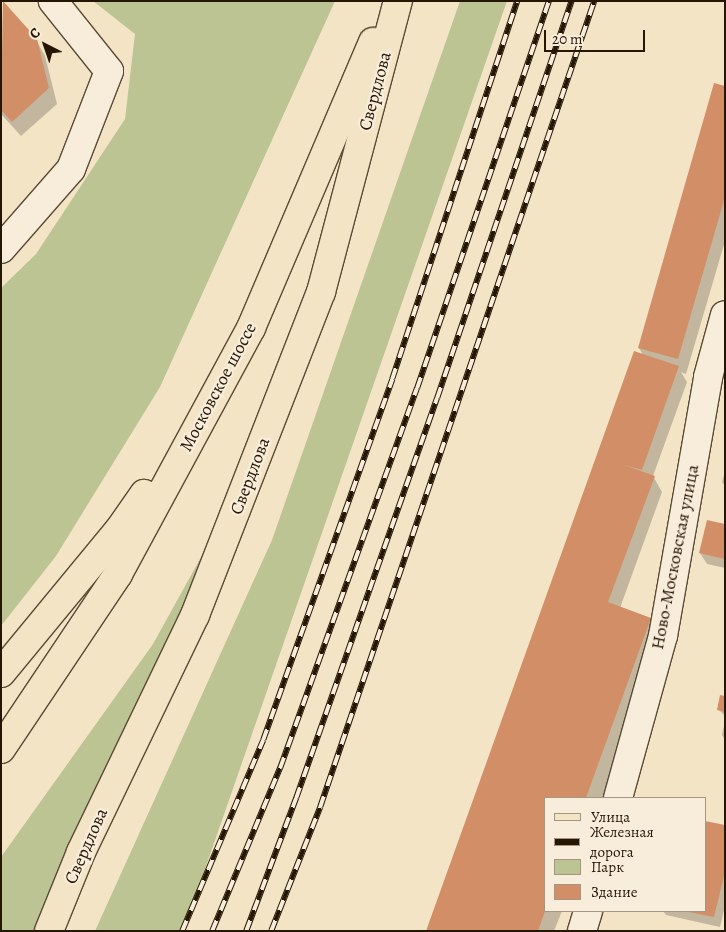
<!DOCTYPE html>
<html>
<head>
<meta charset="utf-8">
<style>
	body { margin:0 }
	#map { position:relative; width:726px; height:932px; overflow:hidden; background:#f4e4c6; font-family:Alegreya,serif }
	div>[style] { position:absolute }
	.green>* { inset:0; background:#bdc493 }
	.shadow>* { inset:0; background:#0003 }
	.building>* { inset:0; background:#d28f67 }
	.roads { filter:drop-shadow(1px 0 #584a34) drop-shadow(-1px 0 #584a34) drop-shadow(0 1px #584a34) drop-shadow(0 -1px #584a34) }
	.street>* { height:28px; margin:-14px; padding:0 14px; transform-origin:14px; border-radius:14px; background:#f8edda }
	.secondary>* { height:28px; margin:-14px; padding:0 14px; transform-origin:14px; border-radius:14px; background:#f8edda }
	.primary>* { height:28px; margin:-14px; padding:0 14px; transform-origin:14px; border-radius:14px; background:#f4e4c6 }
	.rail>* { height:5.5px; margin-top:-2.75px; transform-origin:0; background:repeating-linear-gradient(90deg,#f8edda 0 11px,#241603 0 22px); box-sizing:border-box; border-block:1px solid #241603 }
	span { translate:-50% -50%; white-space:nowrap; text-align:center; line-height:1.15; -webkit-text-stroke:4.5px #f8edda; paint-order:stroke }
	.street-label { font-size:18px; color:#241603 }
	.frame { position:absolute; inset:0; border:2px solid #241603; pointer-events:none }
	.legend { position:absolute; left:544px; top:797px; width:162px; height:115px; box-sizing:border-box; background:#f8edda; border:1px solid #a39784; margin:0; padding:6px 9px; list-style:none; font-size:15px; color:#241603 }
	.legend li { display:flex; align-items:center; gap:10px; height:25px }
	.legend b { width:25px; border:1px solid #a39784 }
	.north { position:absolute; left:20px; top:20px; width:50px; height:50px; -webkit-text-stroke:4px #f8edda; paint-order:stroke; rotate:319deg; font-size:14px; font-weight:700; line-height:20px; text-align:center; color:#241603 }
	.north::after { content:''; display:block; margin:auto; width:18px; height:22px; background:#241603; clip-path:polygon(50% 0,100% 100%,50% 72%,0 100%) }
	.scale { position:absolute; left:544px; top:30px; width:101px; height:22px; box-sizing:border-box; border:2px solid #241603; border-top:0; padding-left:6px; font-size:15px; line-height:18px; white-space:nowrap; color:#241603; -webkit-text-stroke:4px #f8edda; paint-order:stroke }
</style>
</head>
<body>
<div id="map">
	<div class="green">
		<i style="clip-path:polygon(93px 1px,335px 1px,160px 387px,56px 556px,1px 626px,1px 288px,36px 254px,125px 119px,135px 34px)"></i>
		<i style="clip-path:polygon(460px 1px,507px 1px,196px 895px,180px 931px,95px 931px,272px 540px)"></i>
		<i style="clip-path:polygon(294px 389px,41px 931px,1px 931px,1px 857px,153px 644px)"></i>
	</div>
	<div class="shadow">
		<i style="clip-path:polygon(3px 3px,36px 40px,45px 56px,57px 104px,21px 136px,1px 114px)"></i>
		<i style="clip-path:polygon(725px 87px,725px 241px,686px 374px,681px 372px,687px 382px,653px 476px,662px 492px,620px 608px,650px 619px,661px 637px,602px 798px,545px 798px,545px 911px,562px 911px,554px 931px,427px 931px,643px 355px,639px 348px)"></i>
		<i style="clip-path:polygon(725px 471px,725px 486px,722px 482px)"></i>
		<i style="clip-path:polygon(725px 526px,725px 568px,707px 564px,700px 553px)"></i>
		<i style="clip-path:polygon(725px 696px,725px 716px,719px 710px)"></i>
		<i style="clip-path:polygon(725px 721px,725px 740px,722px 735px)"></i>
		<i style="clip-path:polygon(705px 822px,725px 827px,725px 906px,720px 927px,666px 915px,663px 911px,705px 911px)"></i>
	</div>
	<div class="building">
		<i style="clip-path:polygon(3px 1px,37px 39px,49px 88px,12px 122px,1px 110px)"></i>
		<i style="clip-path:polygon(714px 83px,725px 86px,725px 197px,678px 359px,638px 348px)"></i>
		<i style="clip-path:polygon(634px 351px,679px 366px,642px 470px,624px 465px,655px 476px,608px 602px,651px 618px,586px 798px,545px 798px,545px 911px,538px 931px,426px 931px)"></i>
		<i style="clip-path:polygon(707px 520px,725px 524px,725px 559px,699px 553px)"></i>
		<i style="clip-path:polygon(720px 695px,725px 696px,725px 712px,717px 710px)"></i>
		<i style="clip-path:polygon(705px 821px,725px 825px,725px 872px,714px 917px,689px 912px,705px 911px)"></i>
	</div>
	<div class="roads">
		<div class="street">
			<i style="left:618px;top:798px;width:168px;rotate:-74.5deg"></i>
			<i style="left:663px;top:636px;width:263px;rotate:-80.1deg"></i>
			<i style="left:708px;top:377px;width:64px;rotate:-74.7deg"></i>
			<i style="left:582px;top:931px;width:21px;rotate:-73deg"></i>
		</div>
		<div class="secondary">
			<i style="left:1px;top:249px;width:106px;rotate:-48.8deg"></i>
			<i style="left:71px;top:169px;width:105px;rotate:-68.8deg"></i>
			<i style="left:109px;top:71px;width:90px;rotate:-128.7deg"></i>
		</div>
		<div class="primary">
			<i style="left:1px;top:673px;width:185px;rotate:-50.5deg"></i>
			<i style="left:119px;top:530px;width:44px;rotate:-55.2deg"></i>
			<i style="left:1px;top:749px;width:211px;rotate:-56.2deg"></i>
			<i style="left:118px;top:574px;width:280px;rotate:-61.6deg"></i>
			<i style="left:251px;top:328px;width:311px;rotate:-66.9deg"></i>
			<i style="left:49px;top:931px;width:85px;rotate:-67.9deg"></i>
			<i style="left:81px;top:852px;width:263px;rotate:-64.3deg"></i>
			<i style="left:195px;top:615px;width:347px;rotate:-68.7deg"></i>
			<i style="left:321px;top:292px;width:301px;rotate:-75.2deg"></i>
		</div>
	</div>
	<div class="rail">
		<i style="left:182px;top:931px;width:207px;rotate:-67deg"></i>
		<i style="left:263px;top:740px;width:383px;rotate:-70.3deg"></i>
		<i style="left:392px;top:379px;width:398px;rotate:-71.7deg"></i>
		<i style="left:212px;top:931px;width:177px;rotate:-67.4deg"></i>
		<i style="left:280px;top:768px;width:404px;rotate:-70.2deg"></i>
		<i style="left:417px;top:388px;width:409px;rotate:-71.2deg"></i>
		<i style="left:246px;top:931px;width:142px;rotate:-69.4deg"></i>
		<i style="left:296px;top:798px;width:424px;rotate:-70.6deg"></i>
		<i style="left:437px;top:398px;width:419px;rotate:-71.3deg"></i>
		<i style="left:271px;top:931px;width:133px;rotate:-68.4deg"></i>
		<i style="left:320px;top:807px;width:851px;rotate:-71.22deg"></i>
	</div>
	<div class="street-label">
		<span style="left:375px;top:91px;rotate:-75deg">Свердлова</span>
		<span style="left:218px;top:387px;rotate:-62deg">Московское шоссе</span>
		<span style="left:250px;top:476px;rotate:-69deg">Свердлова</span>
		<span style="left:675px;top:557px;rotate:-79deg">Ново-Московская улица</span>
		<span style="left:86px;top:846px;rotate:-66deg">Свердлова</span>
	</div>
	<div class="frame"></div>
	<ul class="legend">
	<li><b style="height:6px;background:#f4e4c6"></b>Улица</li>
	<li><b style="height:6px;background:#241603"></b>Железная дорога</li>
	<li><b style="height:14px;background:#bdc493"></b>Парк</li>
	<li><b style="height:14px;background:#d28f67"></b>Здание</li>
	</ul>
	<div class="north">С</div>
	<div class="scale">20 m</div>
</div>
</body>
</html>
